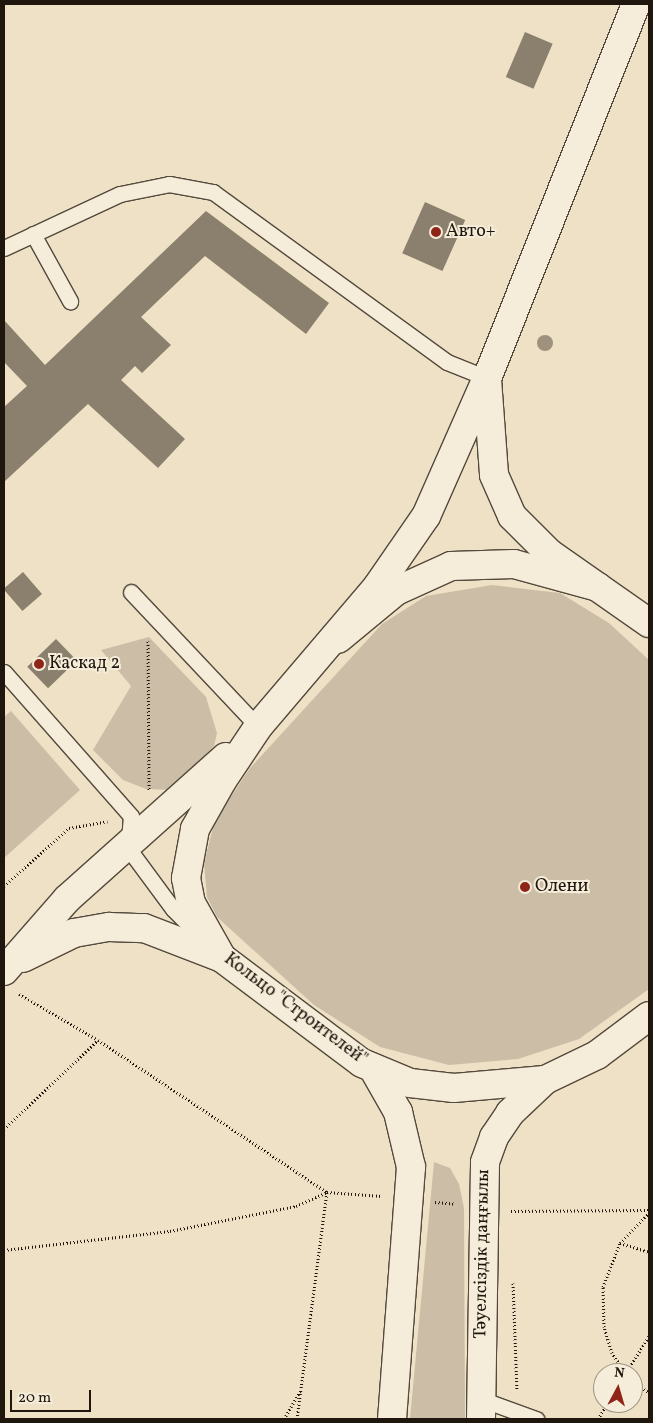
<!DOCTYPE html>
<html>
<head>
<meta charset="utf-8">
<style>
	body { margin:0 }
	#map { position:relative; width:653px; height:1423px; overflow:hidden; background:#efe1c5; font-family:Vollkorn,serif }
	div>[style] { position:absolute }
	.green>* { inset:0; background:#ccbea6 }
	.building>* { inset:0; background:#8b806d; transform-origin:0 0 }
	.path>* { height:3px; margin-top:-1.5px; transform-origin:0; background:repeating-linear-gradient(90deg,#1f160e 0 1px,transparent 0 3.5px) }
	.roads { filter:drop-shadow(1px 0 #53493c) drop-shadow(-1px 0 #53493c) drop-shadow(0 1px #53493c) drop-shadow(0 -1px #53493c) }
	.service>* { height:15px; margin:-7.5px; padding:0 7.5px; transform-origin:7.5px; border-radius:7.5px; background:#f5ecd9 }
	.tertiary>* { height:28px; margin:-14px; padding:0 14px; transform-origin:14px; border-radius:14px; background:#f5ecd9 }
	.secondary>* { height:28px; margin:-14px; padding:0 14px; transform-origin:14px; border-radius:14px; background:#f5ecd9 }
	.trees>* { width:16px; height:16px; margin:-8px; border-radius:50%; background:#9e927e }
	.dots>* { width:14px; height:14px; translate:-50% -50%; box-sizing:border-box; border:2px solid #f5ecd9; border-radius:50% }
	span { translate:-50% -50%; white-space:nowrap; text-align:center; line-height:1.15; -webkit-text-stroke:4px #f5ecd9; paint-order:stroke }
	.poi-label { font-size:18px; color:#1f160e }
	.left { translate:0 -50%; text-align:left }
	.street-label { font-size:18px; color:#1f160e }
	.frame { position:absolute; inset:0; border:5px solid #1f160e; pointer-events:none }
	.north { position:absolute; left:593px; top:1363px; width:50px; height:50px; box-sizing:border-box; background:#f5ecd9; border:1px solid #9f9688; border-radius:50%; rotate:6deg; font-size:14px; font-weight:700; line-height:20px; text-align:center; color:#1f160e }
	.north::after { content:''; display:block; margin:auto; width:18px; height:22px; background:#8f2418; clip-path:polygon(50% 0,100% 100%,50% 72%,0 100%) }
	.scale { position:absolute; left:10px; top:1390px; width:81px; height:22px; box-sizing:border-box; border:2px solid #1f160e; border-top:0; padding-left:6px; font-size:15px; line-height:18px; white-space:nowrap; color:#1f160e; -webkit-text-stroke:4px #f5ecd9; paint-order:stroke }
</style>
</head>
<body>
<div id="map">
	<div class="green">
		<i style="clip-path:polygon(492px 585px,560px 593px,609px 623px,649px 660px,649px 989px,579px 1039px,518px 1059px,449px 1065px,380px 1047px,314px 1005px,217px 917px,207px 897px,204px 863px,215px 820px,250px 768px,382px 624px,426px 596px)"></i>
		<i style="clip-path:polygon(149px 637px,206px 697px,217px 733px,214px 746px,171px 790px,146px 789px,123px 780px,93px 750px,131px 686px,101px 650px)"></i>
		<i style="clip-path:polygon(11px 711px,80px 790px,4px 858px,4px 717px)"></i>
		<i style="clip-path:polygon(434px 1162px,450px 1168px,459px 1184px,464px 1208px,465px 1419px,410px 1419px)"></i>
	</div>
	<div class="building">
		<i style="left:525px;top:32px;width:30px;height:49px;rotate:23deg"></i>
		<i style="left:425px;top:202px;width:44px;height:56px;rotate:24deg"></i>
		<i style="clip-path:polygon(206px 211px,329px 303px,306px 334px,205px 256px,141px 317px,171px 345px,142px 373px,135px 366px,121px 380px,185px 439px,158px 468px,88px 404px,4px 482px,4px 407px,27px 386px,4px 362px,4px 320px,45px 365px)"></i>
		<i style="left:23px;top:572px;width:29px;height:26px;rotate:49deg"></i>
		<i style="left:56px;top:639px;width:30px;height:40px;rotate:46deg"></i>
	</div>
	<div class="path">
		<i style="left:148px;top:641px;width:149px;rotate:89.6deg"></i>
		<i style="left:4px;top:886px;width:87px;rotate:-41.7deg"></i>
		<i style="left:69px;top:828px;width:39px;rotate:-10deg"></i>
		<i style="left:19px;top:994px;width:91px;rotate:30.2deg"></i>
		<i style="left:98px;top:1040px;width:275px;rotate:33.6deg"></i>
		<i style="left:327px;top:1192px;width:55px;rotate:4.2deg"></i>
		<i style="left:4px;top:1129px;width:129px;rotate:-43.4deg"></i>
		<i style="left:435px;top:1202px;width:21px;rotate:5deg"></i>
		<i style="left:511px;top:1211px;width:138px;rotate:-0.4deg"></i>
		<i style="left:620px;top:1243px;width:30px;rotate:17deg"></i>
		<i style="left:4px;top:1250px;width:167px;rotate:-6.5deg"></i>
		<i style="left:170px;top:1231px;width:128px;rotate:-11.2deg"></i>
		<i style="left:296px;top:1206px;width:34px;rotate:-24deg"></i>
		<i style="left:513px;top:1283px;width:108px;rotate:87.9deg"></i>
		<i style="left:626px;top:1373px;width:24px;rotate:-125deg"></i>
		<i style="left:612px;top:1353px;width:27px;rotate:-107deg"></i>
		<i style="left:604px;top:1327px;width:40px;rotate:-91.4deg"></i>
		<i style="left:603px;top:1287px;width:47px;rotate:-68.9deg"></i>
		<i style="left:620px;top:1243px;width:42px;rotate:-46deg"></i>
		<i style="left:626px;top:1373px;width:44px;rotate:-58.1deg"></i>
		<i style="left:633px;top:1380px;width:21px;rotate:39deg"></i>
		<i style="left:284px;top:1419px;width:32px;rotate:-60deg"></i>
		<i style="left:297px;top:1419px;width:229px;rotate:-82.5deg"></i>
		<i style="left:598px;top:1419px;width:19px;rotate:-58deg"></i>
	</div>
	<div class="roads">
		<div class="service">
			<i style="left:33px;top:234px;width:77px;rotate:61.1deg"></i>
			<i style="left:4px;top:248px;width:128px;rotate:-25deg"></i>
			<i style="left:120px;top:194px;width:50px;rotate:-11.5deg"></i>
			<i style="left:169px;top:184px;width:45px;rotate:10.3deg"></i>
			<i style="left:213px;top:192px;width:289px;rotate:36deg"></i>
			<i style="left:447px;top:362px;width:43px;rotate:21.8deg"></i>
			<i style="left:131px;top:592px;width:185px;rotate:46.7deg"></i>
			<i style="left:4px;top:672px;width:192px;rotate:48.6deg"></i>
			<i style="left:131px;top:816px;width:32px;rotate:95deg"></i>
			<i style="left:128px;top:848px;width:76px;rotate:53.6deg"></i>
			<i style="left:173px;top:909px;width:38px;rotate:45deg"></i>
			<i style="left:481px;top:1399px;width:59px;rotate:20deg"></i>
		</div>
		<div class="tertiary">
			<i style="left:636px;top:4px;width:403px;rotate:111.7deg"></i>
			<i style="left:487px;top:378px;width:151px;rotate:113.8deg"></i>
			<i style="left:426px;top:516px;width:86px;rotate:124.6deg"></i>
			<i style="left:377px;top:587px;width:184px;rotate:130.4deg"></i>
			<i style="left:258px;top:727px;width:65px;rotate:123.7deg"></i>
			<i style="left:222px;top:781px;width:55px;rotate:119.4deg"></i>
			<i style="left:195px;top:829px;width:50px;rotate:100.4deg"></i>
			<i style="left:186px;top:878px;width:25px;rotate:79deg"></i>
			<i style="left:191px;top:903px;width:63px;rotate:60.6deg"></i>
			<i style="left:222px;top:958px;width:175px;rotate:36.9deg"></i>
			<i style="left:362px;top:1063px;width:52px;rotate:22.6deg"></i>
			<i style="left:410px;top:1083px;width:44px;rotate:6.5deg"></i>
			<i style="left:454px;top:1088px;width:91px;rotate:-5deg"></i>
			<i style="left:545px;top:1080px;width:58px;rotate:-25.7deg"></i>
			<i style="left:597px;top:1055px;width:65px;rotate:-36.9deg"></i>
			<i style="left:487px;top:379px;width:96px;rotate:85.8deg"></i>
			<i style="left:494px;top:475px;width:45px;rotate:66.3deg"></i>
			<i style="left:512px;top:516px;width:52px;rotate:45deg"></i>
			<i style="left:549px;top:553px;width:122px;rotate:35deg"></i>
			<i style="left:23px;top:958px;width:57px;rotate:-26.1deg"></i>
			<i style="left:74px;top:933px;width:36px;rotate:-10deg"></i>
			<i style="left:109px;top:927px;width:35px;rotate:2deg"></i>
			<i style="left:144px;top:928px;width:84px;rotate:21deg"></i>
			<i style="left:4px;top:971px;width:96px;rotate:-48.8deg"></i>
			<i style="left:67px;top:899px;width:213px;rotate:-41.8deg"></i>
			<i style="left:373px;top:1068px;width:51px;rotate:60.4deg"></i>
			<i style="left:398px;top:1112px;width:57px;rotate:76.7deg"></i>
			<i style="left:411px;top:1167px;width:253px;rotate:94.3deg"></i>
			<i style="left:481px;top:1419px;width:257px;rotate:-89.1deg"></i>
			<i style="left:485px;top:1162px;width:27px;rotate:-70deg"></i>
			<i style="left:494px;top:1137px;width:29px;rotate:-56deg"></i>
			<i style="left:510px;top:1113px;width:48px;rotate:-43.3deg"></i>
		</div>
		<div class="secondary">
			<i style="left:338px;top:639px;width:75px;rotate:-39.6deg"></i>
			<i style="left:396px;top:591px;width:60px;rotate:-24.4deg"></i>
			<i style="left:451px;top:566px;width:63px;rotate:-1.8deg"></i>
			<i style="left:514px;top:564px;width:87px;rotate:15.3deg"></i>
		</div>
	</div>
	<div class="trees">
		<i style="left:545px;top:343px"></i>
	</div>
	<div class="dots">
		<i style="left:436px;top:232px;background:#8f2418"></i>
		<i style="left:39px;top:664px;background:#8f2418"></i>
		<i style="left:525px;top:887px;background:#8f2418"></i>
	</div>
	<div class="poi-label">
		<span class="left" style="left:446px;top:232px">Авто+</span>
		<span class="left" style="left:49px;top:664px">Каскад 2</span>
		<span class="left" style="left:535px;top:887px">Олени</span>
	</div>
	<div class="street-label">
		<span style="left:295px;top:1010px;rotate:37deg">Кольцо "Строителей"</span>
		<span style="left:483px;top:1254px;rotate:-89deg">Тәуелсіздік даңғылы</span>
	</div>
	<div class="frame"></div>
	<div class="north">N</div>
	<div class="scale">20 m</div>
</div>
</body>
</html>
